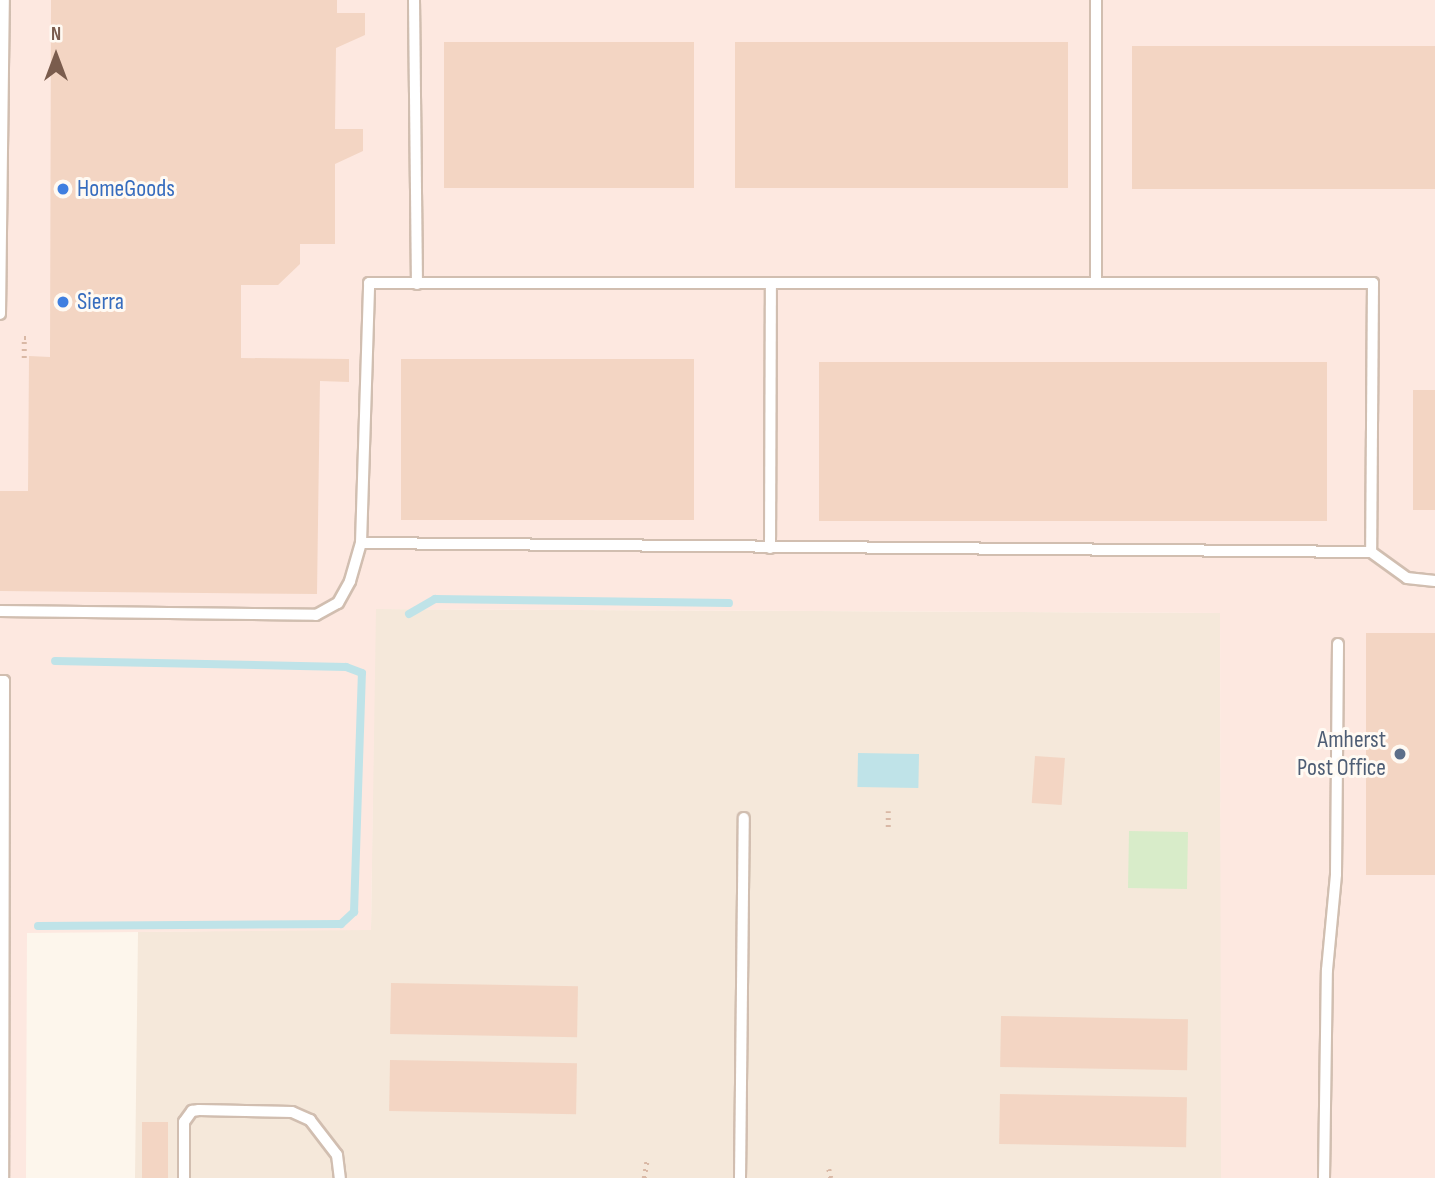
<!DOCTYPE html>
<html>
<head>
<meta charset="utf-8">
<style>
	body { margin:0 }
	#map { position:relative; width:1435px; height:1178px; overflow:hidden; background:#fdf6ec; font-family:"Sofia Sans Condensed",sans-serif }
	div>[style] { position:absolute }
	.residential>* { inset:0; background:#f5e8da }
	.commercial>* { inset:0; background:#fde8e0 }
	.green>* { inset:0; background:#d8ecc9; transform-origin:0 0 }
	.water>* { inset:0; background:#bfe3e8; transform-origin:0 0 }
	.stream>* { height:8px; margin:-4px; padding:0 4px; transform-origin:4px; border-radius:4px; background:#bfe3e8 }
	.building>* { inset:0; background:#f3d5c3; transform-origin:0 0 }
	.path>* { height:4.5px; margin-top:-2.25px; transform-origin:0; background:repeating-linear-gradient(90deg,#d9b8a5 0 2px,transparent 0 7px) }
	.roads { filter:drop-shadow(2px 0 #d1beb0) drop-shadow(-2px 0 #d1beb0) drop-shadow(0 2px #d1beb0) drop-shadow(0 -2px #d1beb0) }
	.lane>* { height:10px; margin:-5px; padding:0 5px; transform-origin:5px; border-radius:5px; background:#fff }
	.dots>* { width:19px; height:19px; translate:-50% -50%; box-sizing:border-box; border:4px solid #fffaf3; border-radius:50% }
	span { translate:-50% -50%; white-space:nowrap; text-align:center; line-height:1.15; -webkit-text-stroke:6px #fffaf3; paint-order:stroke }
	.shop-label { font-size:24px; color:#366cbe }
	.left { translate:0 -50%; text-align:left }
	.service-label { font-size:24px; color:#4e5e75 }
	.right { translate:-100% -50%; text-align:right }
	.north { position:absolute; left:21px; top:21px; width:70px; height:70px; -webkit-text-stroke:5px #fffaf3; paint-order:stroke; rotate:0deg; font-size:19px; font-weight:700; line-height:28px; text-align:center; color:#7a5c4d }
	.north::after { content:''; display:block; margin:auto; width:24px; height:32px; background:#7a5c4d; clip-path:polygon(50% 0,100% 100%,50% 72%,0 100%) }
</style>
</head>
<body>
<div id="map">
	<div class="residential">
		<i style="clip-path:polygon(375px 609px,1220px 613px,1222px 1178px,135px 1178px,138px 932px,371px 929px)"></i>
	</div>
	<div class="commercial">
		<i style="clip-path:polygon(0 0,1435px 0,1435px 1178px,1221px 1178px,1220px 613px,376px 609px,371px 930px,27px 933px,26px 1178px,0 1178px)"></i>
	</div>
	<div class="green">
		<i style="left:1129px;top:831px;width:59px;height:57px;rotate:1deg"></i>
	</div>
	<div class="water">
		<i style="left:858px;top:753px;width:61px;height:34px;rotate:1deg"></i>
	</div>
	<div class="stream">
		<i style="left:409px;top:614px;width:30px;rotate:-30deg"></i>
		<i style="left:435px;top:599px;width:294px;rotate:0.8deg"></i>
		<i style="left:38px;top:926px;width:303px;rotate:-0.4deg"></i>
		<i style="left:341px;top:924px;width:18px;rotate:-43deg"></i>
		<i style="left:354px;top:912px;width:239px;rotate:-88.1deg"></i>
		<i style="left:362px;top:673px;width:17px;rotate:-159deg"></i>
		<i style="left:346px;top:667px;width:291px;rotate:-178.8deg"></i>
	</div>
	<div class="building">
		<i style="clip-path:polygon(51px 0,337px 0,337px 13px,365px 13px,365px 35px,336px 48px,335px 129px,363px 129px,363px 151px,335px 164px,335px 244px,300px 244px,300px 264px,278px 285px,241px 285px,241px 358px,349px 359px,349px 382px,320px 381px,317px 594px,0 591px,0 491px,28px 491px,29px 356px,50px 357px)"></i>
		<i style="left:694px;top:42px;width:146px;height:250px;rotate:90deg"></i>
		<i style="left:1068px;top:42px;width:146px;height:333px;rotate:90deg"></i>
		<i style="left:1132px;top:46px;width:303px;height:143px"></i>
		<i style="left:401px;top:359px;width:293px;height:161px"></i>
		<i style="left:819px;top:362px;width:508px;height:159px"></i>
		<i style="left:1413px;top:390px;width:22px;height:120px"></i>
		<i style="left:1366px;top:633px;width:69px;height:242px"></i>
		<i style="left:1035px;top:756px;width:30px;height:47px;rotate:4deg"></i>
		<i style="left:391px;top:983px;width:187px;height:51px;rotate:1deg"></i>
		<i style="left:1001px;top:1016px;width:187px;height:51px;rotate:1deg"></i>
		<i style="left:390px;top:1060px;width:187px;height:51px;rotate:1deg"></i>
		<i style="left:1000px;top:1094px;width:187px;height:50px;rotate:1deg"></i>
		<i style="left:142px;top:1122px;width:26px;height:56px"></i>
	</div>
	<div class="path">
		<i style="left:24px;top:358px;width:20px;rotate:-90deg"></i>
		<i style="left:24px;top:338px;width:5px"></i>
		<i style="left:888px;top:827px;width:16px;rotate:-90deg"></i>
		<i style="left:829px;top:1169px;width:9px;rotate:77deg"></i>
		<i style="left:644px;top:1178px;width:19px;rotate:-81deg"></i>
	</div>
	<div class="roads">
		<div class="lane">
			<i style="left:414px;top:0;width:284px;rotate:89.4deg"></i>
			<i style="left:1096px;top:0;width:283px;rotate:90deg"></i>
			<i style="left:0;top:314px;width:314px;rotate:-89.3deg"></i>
			<i style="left:361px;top:543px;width:1010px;rotate:0.51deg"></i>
			<i style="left:1371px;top:552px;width:44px;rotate:35.8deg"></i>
			<i style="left:1407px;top:578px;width:28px;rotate:6deg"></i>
			<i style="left:770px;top:548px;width:265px;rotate:-89.8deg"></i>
			<i style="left:0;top:611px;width:316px;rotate:0.7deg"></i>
			<i style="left:316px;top:615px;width:25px;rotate:-29deg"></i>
			<i style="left:338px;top:603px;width:25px;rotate:-61deg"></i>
			<i style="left:350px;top:581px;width:40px;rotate:-74deg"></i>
			<i style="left:361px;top:543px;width:260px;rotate:-88.2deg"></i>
			<i style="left:369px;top:283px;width:1004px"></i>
			<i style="left:1373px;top:283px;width:269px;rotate:90.4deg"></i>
			<i style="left:0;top:681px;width:4px"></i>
			<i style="left:4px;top:681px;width:497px;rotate:90.1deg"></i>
			<i style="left:184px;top:1178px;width:56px;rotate:-90deg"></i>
			<i style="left:184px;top:1122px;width:14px;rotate:-54deg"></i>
			<i style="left:192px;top:1111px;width:7px;rotate:-8deg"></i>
			<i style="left:199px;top:1110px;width:93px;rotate:1.2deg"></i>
			<i style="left:292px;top:1112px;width:20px;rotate:24deg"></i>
			<i style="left:310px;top:1120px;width:44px;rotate:52.4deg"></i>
			<i style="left:337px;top:1155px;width:23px;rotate:83deg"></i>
			<i style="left:740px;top:1178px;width:360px;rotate:-89.4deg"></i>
			<i style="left:1324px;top:1178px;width:208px;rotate:-89.2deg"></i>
			<i style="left:1327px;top:970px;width:96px;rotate:-84.6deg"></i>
			<i style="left:1336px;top:874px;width:230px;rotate:-89.5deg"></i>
		</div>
	</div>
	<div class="dots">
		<i style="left:63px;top:189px;background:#3f7fe0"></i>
		<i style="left:63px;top:302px;background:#3f7fe0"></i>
		<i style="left:1400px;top:754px;background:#5c6f8a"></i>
	</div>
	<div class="shop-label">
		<span class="left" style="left:77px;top:189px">HomeGoods</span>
		<span class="left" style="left:77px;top:302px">Sierra</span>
	</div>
	<div class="service-label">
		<span class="right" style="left:1386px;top:754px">Amherst<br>Post Office</span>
	</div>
	<div class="north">N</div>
</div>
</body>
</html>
